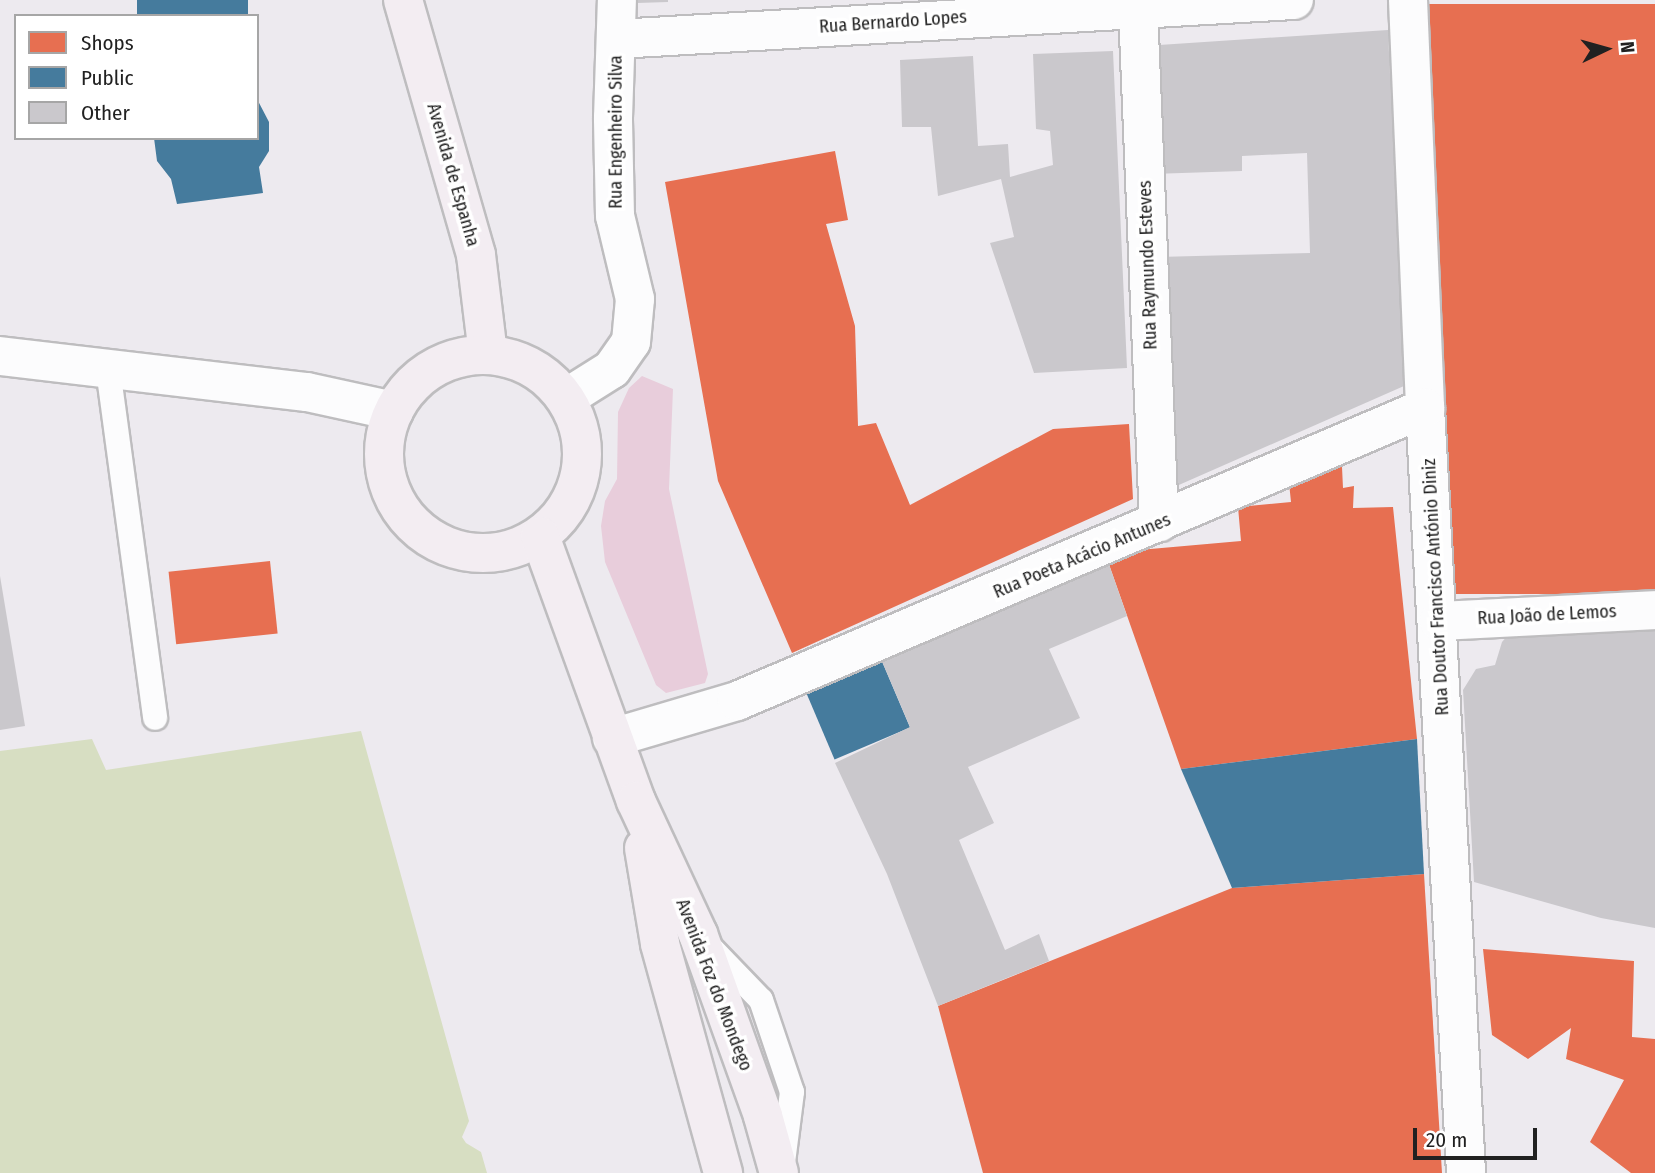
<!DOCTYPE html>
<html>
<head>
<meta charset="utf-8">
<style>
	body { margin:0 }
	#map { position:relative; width:1655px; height:1173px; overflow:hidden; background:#edeaef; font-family:"Fira Sans Condensed",sans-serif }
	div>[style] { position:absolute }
	.grass>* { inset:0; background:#e8cddb }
	.water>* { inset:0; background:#d7dec2 }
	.shops>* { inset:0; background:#e76f51; transform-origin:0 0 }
	.public>* { inset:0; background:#457b9d; transform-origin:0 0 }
	.building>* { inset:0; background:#cac8cc }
	.roads { filter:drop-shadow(2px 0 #bebdbf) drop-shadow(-2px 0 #bebdbf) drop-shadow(0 2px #bebdbf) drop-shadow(0 -2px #bebdbf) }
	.lane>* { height:24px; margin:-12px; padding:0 12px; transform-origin:12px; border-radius:12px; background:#fcfcfd }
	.street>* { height:38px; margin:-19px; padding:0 19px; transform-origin:19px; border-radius:19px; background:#fcfcfd }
	.secondary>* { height:38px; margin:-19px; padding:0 19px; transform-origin:19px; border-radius:19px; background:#f3edf2 }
	.secondary>.ring { margin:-19px; padding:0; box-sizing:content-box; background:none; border:38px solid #f3edf2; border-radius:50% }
	span { translate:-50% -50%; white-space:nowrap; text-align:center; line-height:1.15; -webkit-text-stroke:7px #fff; paint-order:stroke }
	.street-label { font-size:18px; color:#212121 }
	.legend { position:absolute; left:14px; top:14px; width:245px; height:126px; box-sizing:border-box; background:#fff; border:2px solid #a6a6a6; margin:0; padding:9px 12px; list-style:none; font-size:21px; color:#212121 }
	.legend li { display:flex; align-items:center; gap:14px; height:35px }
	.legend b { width:35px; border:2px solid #a6a6a6 }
	.north { position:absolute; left:1571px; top:14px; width:70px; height:70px; -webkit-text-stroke:5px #fff; paint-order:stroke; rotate:85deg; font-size:19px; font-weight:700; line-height:28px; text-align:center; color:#212121 }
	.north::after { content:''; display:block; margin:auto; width:24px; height:32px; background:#212121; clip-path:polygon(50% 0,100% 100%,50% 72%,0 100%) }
	.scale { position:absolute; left:1413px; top:1128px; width:124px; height:32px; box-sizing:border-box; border:4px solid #212121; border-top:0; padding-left:9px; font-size:21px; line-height:24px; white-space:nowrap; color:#212121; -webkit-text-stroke:5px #fff; paint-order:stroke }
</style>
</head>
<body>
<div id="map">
	<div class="grass">
		<i style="clip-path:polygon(642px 376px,673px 389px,669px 489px,708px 674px,705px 683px,666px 693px,656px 685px,605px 562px,601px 526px,605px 501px,617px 479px,618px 412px,629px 388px)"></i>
	</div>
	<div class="water">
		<i style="clip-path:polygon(361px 731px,469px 1121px,462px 1137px,466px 1143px,481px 1152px,487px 1173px,0 1173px,0 751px,92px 739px,106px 770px)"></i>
	</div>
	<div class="shops">
		<i style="left:1655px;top:4px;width:590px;height:226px;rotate:90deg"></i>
		<i style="clip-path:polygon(835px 151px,848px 220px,826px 224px,855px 326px,858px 426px,876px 423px,910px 505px,1053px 429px,1129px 424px,1133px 499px,792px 653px,718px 481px,665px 182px)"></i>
		<i style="clip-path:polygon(1342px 467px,1343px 488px,1354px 486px,1353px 508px,1393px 507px,1417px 739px,1181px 769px,1105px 553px,1241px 541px,1238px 507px,1291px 502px,1288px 473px)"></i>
		<i style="left:270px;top:561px;width:73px;height:102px;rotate:84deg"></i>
		<i style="clip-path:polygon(1424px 874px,1442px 1173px,983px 1173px,938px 1006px,1232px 888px)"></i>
		<i style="clip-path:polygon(1483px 949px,1634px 961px,1632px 1037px,1655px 1039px,1655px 1173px,1631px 1173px,1590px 1142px,1624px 1080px,1566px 1059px,1571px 1028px,1528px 1059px,1492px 1035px)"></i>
	</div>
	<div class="public">
		<i style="left:137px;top:0;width:111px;height:17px"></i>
		<i style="clip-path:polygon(257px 99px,269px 122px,269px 151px,259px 167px,263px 193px,177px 204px,171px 179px,157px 161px,154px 138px,257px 138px)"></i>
		<i style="left:878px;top:652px;width:82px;height:82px;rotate:67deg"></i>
		<i style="clip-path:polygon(1417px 739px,1424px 874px,1232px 888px,1181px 769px)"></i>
	</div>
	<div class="building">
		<i style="clip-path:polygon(637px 0,668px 0,668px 2px,637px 3px)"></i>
		<i style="clip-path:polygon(1388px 30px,1404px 386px,1172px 488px,1158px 257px,1310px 253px,1307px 153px,1242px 156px,1242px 171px,1152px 174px,1144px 46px)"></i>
		<i style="clip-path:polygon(1113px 51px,1127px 368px,1034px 373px,990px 243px,1014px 237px,1001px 179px,938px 196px,931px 127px,902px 127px,900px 60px,973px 56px,978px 146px,1008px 144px,1010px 177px,1053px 165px,1050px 131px,1036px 129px,1033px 54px)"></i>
		<i style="clip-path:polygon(1105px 553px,1127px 616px,1049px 649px,1080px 718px,968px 767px,994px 823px,959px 840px,1005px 950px,1039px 934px,1049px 961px,938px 1006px,887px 874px,835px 763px,910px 727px,878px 652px)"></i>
		<i style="clip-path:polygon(0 576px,25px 726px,0 730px)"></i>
		<i style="clip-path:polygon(1516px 626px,1655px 626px,1655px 928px,1601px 918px,1474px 882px,1463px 690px,1476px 669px,1495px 665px,1502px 642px)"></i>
	</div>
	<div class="roads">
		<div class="lane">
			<i style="left:108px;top:369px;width:352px;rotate:82.3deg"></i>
			<i style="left:708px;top:945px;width:76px;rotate:46.1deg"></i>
			<i style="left:761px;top:1000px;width:97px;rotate:71.4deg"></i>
			<i style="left:792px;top:1092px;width:71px;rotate:97.3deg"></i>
		</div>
		<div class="street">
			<i style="left:1408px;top:0;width:408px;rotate:87.6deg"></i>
			<i style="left:1425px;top:408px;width:766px;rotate:86.93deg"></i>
			<i style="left:1138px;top:8px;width:515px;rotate:87.66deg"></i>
			<i style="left:617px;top:39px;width:678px;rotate:-3.3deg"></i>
			<i style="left:0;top:356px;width:309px;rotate:6.7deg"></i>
			<i style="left:307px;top:392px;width:89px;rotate:12.3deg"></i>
			<i style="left:566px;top:398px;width:54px;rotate:-32.2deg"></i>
			<i style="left:612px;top:369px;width:33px;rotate:-55deg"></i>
			<i style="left:631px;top:342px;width:43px;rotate:-84.7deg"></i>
			<i style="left:635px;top:299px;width:85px;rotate:-103.5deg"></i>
			<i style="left:615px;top:216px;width:98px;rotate:-91.2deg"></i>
			<i style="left:613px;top:118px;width:118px;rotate:-88.1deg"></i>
			<i style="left:1439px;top:621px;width:216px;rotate:-2.9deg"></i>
			<i style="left:612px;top:738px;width:130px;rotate:-16.5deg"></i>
			<i style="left:737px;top:701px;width:748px;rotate:-23.07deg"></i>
		</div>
		<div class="secondary">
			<i style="left:403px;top:0;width:265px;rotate:74deg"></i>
			<i style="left:476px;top:255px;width:100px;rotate:83.1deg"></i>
			<i class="ring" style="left:384px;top:355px;width:160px;height:160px"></i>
			<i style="left:540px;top:536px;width:282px;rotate:70.1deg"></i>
			<i style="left:636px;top:801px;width:147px;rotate:65deg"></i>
			<i style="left:698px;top:934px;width:193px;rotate:70.3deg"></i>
			<i style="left:763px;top:1116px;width:59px;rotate:74.3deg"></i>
			<i style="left:644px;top:848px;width:97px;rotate:80.5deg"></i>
			<i style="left:660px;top:944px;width:238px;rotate:74.6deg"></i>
		</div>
	</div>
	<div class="street-label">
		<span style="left:893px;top:22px;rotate:-4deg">Rua Bernardo Lopes</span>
		<span style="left:616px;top:132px;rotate:-90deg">Rua Engenheiro Silva</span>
		<span style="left:453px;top:175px;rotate:74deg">Avenida de Espanha</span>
		<span style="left:1148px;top:265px;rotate:-92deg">Rua Raymundo Esteves</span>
		<span style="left:1082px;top:556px;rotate:-23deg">Rua Poeta Acácio Antunes</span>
		<span style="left:1436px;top:587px;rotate:-93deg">Rua Doutor Francisco António Diniz</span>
		<span style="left:1547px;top:615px;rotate:-3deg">Rua João de Lemos</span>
		<span style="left:714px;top:985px;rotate:69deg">Avenida Foz do Mondego</span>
	</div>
	<ul class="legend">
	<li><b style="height:19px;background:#e76f51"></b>Shops</li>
	<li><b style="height:19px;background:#457b9d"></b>Public</li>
	<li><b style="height:19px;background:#cac8cc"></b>Other</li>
	</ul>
	<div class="north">N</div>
	<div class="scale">20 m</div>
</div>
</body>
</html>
